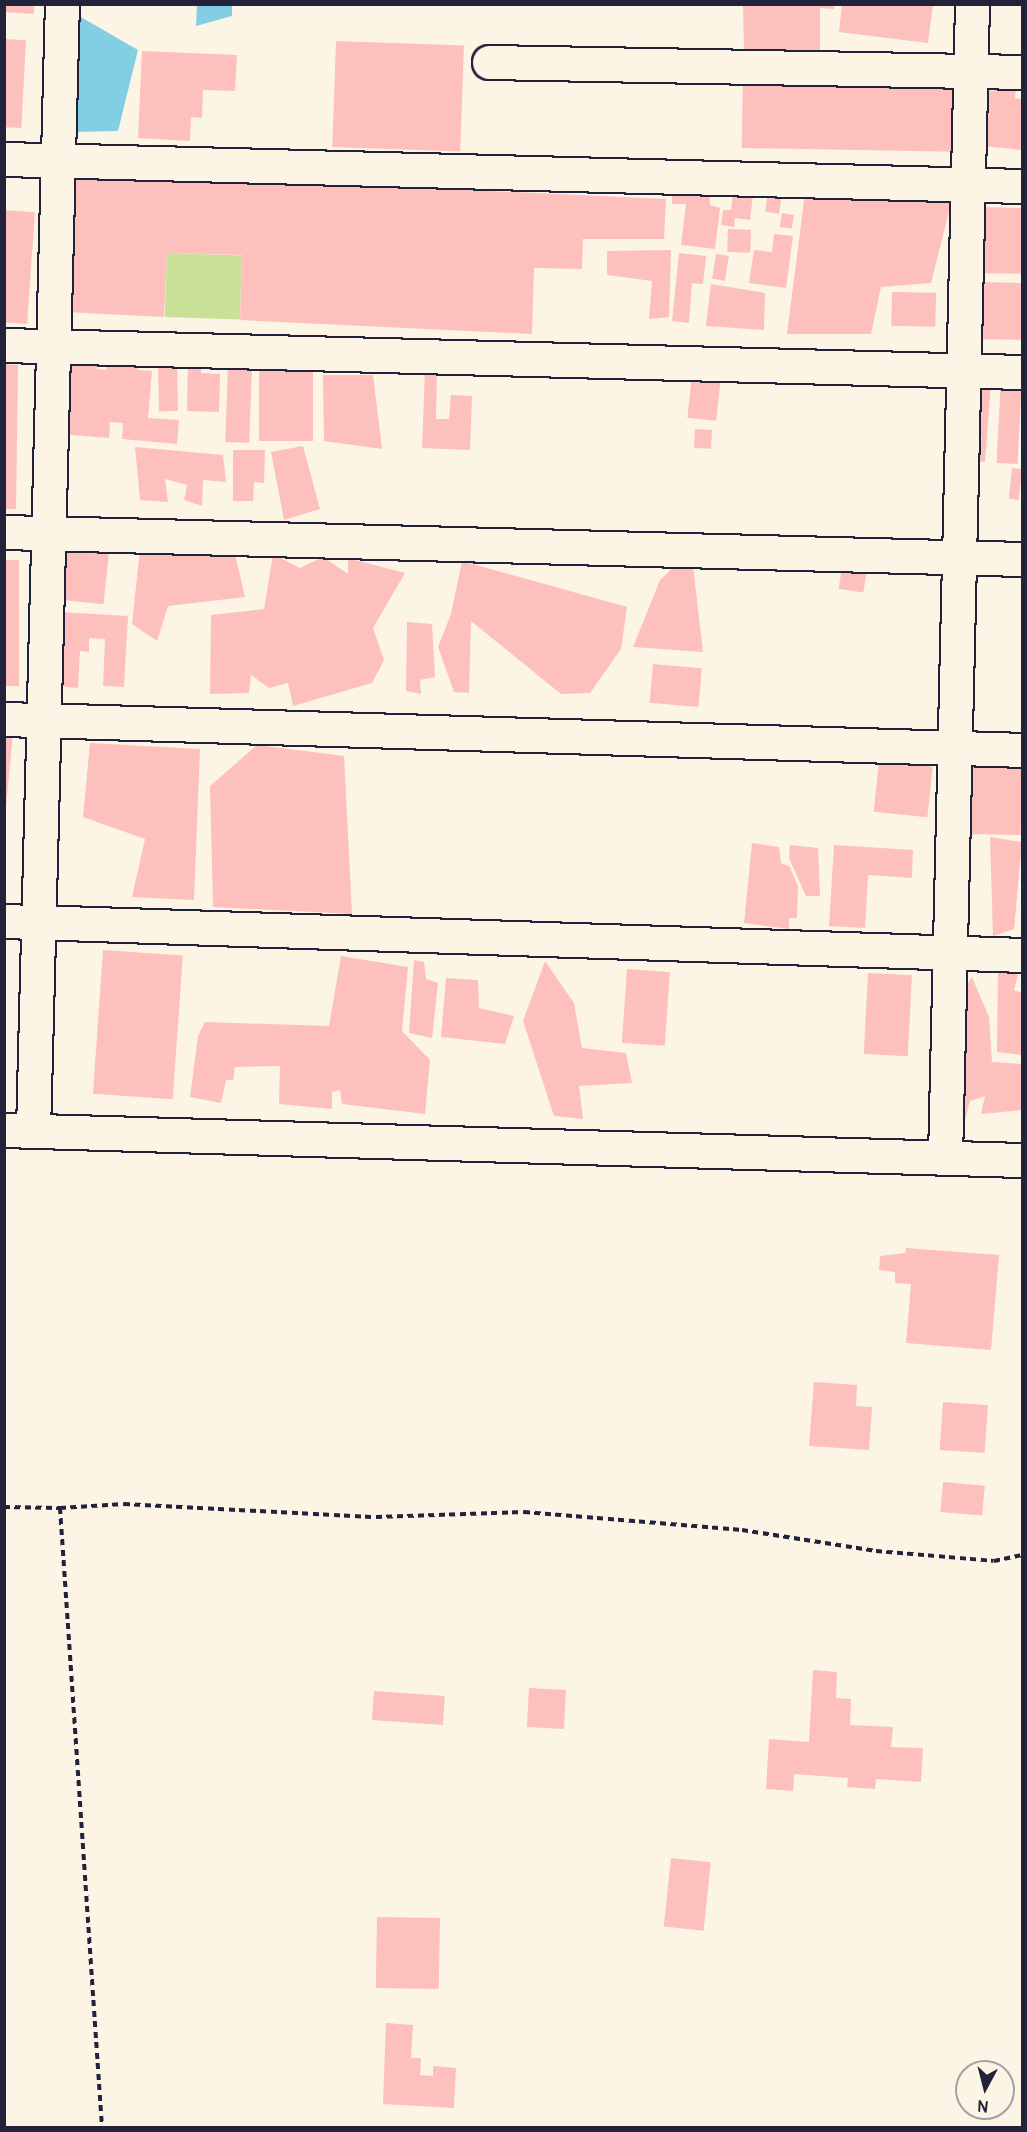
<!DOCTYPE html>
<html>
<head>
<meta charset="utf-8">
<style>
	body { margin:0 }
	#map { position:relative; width:1027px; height:2132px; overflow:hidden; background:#fcf5e5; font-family:Pangolin,sans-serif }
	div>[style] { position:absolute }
	.green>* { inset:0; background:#c9e096; transform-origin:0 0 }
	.water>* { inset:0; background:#82cee2 }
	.building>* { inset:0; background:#fdc0bd; transform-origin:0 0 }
	.path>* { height:4px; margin-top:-2px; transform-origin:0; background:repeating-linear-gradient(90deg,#22223b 0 6px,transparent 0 10.5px) }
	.roads { filter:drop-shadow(2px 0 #22223b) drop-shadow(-2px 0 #22223b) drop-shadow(0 2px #22223b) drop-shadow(0 -2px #22223b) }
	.minor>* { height:33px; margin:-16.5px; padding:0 16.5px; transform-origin:16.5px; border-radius:16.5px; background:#fcf5e5 }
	span { translate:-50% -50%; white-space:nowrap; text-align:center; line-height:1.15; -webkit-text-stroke:4.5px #fcf5e5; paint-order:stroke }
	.frame { position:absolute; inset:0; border:6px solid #22223b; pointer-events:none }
	.north { position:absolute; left:955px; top:2060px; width:60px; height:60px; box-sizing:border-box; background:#fcf5e5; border:2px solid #a5a1a1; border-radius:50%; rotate:187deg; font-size:16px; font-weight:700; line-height:24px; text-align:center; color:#22223b }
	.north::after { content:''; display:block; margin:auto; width:21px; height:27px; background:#22223b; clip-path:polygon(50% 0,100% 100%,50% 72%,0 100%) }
</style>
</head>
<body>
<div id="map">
	<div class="green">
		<i style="left:167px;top:253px;width:75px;height:64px;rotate:2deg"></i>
	</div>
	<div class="water">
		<i style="clip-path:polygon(197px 5px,232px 5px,232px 16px,196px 26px)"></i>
		<i style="clip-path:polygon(79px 16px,138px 50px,118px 131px,72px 132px)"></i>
	</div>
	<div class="building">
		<i style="clip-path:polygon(4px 4px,34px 4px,34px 14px,4px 12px)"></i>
		<i style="clip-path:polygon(743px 4px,834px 4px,834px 9px,820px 8px,820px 50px,744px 51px)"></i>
		<i style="clip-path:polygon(842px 4px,933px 4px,928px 43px,839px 32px)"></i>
		<i style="left:4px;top:39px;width:22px;height:88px;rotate:3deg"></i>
		<i style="left:336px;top:41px;width:128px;height:106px;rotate:2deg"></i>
		<i style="clip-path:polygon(142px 51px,237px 55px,235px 91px,203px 90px,202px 118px,191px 117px,190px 141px,138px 138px)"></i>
		<i style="left:743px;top:75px;width:212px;height:73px;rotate:1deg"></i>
		<i style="clip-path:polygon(995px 75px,1017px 77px,1015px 98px,1022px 99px,1022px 150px,973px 145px,979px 90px,994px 91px)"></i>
		<i style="clip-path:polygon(71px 172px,666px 199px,664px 239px,583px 239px,582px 269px,534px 268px,532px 334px,240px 320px,242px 255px,167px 253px,164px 317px,65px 312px)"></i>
		<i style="clip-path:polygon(672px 182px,709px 183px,710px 205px,720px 208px,715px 249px,681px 245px,686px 204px,672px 204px)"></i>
		<i style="clip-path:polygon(734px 185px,754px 187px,750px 220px,735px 218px,734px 227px,721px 225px,723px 210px,731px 210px)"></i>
		<i style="left:768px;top:192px;width:14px;height:20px;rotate:8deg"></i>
		<i style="clip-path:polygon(805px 193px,952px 200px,931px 283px,881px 287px,871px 334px,787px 334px)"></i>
		<i style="left:972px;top:207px;width:50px;height:66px;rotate:1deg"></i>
		<i style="left:4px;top:210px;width:31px;height:112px;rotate:4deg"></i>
		<i style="left:782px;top:213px;width:12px;height:14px;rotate:9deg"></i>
		<i style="left:728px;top:229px;width:23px;height:23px;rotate:2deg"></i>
		<i style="clip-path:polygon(774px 234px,793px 236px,786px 288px,749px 283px,754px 250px,772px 252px)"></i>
		<i style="clip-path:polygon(671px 250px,669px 317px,649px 319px,652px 281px,607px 275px,607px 251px)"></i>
		<i style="clip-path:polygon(679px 253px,706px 256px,703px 284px,692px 283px,689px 323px,672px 321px)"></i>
		<i style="left:716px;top:254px;width:13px;height:25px;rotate:9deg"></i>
		<i style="left:972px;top:282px;width:50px;height:57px;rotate:1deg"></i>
		<i style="clip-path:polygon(711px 284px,765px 293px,764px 330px,706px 326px)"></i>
		<i style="left:892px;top:292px;width:44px;height:34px;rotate:1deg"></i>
		<i style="clip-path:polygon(59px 354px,98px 357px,97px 369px,106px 370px,107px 358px,139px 360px,138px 370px,152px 371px,148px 418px,179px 420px,177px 444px,122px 439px,123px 423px,110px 422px,109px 438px,60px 434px)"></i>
		<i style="left:177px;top:358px;width:53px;height:19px;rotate:89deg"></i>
		<i style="clip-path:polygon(188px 359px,202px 359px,201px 373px,220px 374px,219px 412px,187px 411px)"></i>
		<i style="left:259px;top:360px;width:54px;height:81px"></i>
		<i style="clip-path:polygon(4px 364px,18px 365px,16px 509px,4px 509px)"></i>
		<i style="left:228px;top:364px;width:24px;height:78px;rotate:2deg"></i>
		<i style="clip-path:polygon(425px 369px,437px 370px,436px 419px,449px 419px,451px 395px,472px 396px,470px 450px,422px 448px)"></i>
		<i style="left:692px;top:374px;width:29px;height:44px;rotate:6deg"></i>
		<i style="clip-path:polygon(323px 375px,373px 375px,382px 449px,324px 441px)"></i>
		<i style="clip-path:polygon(970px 377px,991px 383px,985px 462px,967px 460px,968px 441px,982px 441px)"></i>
		<i style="left:1001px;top:378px;width:21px;height:85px;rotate:3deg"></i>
		<i style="left:695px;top:429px;width:17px;height:19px;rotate:3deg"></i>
		<i style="clip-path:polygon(303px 446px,320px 509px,284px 520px,271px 452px)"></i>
		<i style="clip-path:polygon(135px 447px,223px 455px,226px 482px,203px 480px,202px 506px,184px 500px,187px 485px,165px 479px,168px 502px,140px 500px)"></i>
		<i style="clip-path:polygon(233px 450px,265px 450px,264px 483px,254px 482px,253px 501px,233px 501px)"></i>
		<i style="left:1012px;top:468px;width:10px;height:31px;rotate:6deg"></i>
		<i style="clip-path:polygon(140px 549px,234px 550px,245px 597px,168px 606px,157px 641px,132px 624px)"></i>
		<i style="left:65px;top:550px;width:44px;height:50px;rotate:6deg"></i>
		<i style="clip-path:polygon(273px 554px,300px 568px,323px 557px,348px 574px,348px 558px,405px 573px,373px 628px,384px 660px,372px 683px,293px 706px,288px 683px,269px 688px,251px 675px,249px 693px,210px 694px,211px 615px,264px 609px)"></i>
		<i style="left:4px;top:560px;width:15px;height:126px"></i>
		<i style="clip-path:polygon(462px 561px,627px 607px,621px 649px,590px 693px,561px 694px,471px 621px,469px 693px,454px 692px,438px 647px,451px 614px)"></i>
		<i style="left:843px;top:561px;width:25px;height:28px;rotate:9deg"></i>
		<i style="clip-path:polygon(676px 565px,693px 566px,703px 652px,633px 647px,660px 580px)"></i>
		<i style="clip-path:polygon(60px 612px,128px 616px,124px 687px,103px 686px,105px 639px,89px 638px,89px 652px,80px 651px,78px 688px,56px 686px)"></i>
		<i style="clip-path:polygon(407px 622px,432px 624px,435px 677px,420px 680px,421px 694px,406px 691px)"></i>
		<i style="left:653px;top:664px;width:49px;height:39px;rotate:5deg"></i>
		<i style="clip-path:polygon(4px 733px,13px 733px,5px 818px,4px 818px)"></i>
		<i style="clip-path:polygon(90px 743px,200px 749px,194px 900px,132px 897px,145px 839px,83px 817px)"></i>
		<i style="clip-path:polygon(257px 745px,344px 756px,352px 914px,213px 907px,210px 786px)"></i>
		<i style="left:965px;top:758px;width:57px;height:76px;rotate:1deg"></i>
		<i style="left:879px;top:761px;width:54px;height:51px;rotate:6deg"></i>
		<i style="clip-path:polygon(990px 837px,1022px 842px,1014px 929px,993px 936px)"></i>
		<i style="clip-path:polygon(752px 843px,779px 847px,781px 863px,790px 867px,798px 887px,797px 918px,789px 918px,789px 929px,744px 923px)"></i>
		<i style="clip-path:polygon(790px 845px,818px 848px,820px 896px,806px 896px,789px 858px)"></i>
		<i style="clip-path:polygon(834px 845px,913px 850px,912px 878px,868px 875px,865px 928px,829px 926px)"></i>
		<i style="left:103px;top:950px;width:80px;height:144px;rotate:4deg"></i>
		<i style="clip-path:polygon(341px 956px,408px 967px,402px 1031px,430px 1060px,425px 1114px,342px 1104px,340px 1090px,332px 1092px,332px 1109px,279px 1104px,280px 1066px,235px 1067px,233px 1080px,226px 1080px,221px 1103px,190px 1097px,198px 1036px,205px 1022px,329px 1026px)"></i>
		<i style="clip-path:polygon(414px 960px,424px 962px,426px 979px,438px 983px,432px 1038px,409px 1033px)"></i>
		<i style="clip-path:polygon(545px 961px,574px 1003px,582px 1048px,626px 1053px,632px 1083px,579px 1086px,583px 1119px,554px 1116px,523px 1021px)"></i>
		<i style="left:627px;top:969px;width:43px;height:74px;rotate:4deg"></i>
		<i style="clip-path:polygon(998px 972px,1018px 974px,1014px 990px,1022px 993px,1022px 1055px,997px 1052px)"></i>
		<i style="left:868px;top:973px;width:44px;height:81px;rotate:3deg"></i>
		<i style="clip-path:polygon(972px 977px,989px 1017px,992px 1062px,1022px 1064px,1022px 1110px,981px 1114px,985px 1096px,970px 1101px,965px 1121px,955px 1117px,959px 998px)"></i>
		<i style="clip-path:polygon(446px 978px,478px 980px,479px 1008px,514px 1016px,505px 1044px,441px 1037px)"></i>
		<i style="clip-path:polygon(906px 1248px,999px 1255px,991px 1350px,906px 1343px,911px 1284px,895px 1283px,895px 1272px,879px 1270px,880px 1256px,905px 1253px)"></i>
		<i style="clip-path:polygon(814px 1382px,857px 1385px,856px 1406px,872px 1407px,869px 1450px,809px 1446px)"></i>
		<i style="left:943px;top:1402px;width:45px;height:48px;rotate:4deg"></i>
		<i style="left:943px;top:1482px;width:42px;height:30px;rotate:5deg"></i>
		<i style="clip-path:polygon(813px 1670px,837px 1672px,836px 1698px,851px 1699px,850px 1725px,893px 1727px,891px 1747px,923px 1748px,921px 1782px,876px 1779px,875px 1789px,847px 1787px,848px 1778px,794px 1774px,793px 1791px,766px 1789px,769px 1739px,809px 1742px)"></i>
		<i style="left:529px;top:1688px;width:37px;height:39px;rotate:3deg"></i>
		<i style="left:374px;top:1691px;width:71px;height:29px;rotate:4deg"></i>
		<i style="left:671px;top:1858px;width:40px;height:69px;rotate:6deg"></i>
		<i style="left:377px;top:1917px;width:63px;height:71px;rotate:1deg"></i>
		<i style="clip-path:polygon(386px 2023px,413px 2025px,411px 2058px,421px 2058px,420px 2075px,433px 2076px,433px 2066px,456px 2068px,454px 2108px,383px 2104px)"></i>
	</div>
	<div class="path">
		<i style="left:4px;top:1507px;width:56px;rotate:1deg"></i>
		<i style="left:60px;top:1508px;width:621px;rotate:86.12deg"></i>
		<i style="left:60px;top:1508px;width:64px;rotate:-3.6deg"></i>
		<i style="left:124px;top:1504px;width:252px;rotate:3deg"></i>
		<i style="left:376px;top:1517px;width:148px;rotate:-1.9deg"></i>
		<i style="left:524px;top:1512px;width:219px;rotate:4.7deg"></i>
		<i style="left:742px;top:1530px;width:136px;rotate:8.9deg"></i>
		<i style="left:876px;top:1551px;width:118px;rotate:4.8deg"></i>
		<i style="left:994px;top:1561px;width:29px;rotate:-12deg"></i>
	</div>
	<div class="roads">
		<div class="minor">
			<i style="left:489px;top:62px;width:533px;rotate:1.07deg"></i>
			<i style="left:4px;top:159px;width:1018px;rotate:1.52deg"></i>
			<i style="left:4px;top:345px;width:1018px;rotate:1.52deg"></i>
			<i style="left:4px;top:532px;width:1018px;rotate:1.52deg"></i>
			<i style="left:4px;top:719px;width:1018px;rotate:1.74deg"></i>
			<i style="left:4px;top:921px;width:1019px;rotate:1.91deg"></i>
			<i style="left:4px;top:1130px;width:1018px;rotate:1.69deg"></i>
			<i style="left:33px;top:1131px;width:1127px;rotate:-88.53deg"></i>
			<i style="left:945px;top:1158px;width:1154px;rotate:-88.66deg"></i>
		</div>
	</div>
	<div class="frame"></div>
	<div class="north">N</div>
</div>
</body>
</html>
